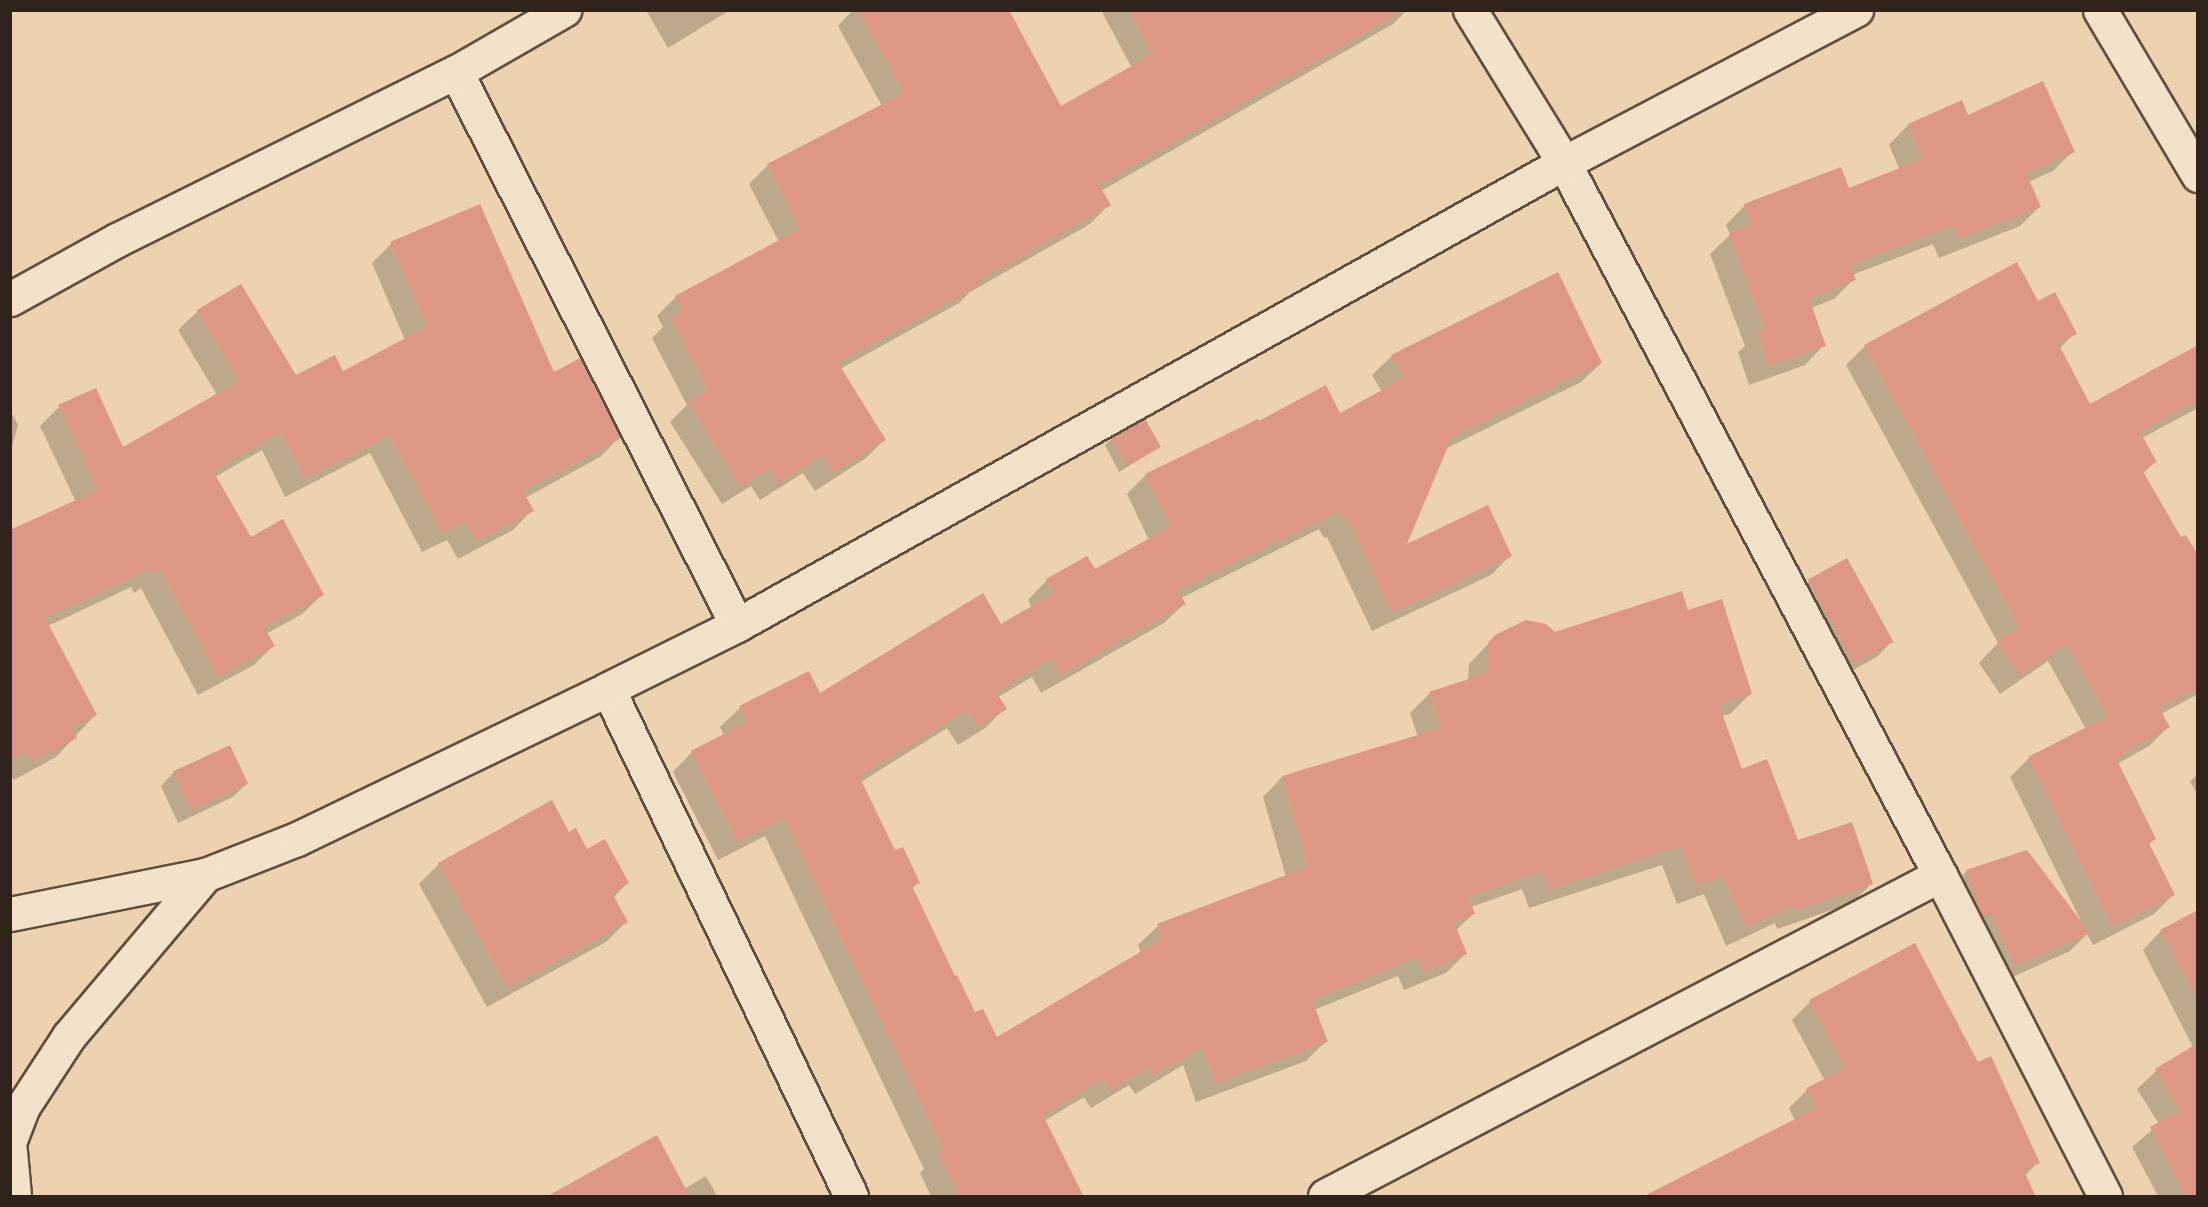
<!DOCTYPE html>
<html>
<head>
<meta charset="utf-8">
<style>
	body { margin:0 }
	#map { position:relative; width:2208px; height:1207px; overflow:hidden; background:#ecd2ae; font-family:Vollkorn,serif }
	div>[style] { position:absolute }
	.shadow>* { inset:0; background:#0003 }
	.building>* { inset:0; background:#de9784; transform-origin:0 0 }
	.roads { filter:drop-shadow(2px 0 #5f4f3e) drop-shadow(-2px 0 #5f4f3e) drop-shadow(0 2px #5f4f3e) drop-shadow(0 -2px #5f4f3e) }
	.minor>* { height:33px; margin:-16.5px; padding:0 16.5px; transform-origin:16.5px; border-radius:16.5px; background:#f3e2ca }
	span { translate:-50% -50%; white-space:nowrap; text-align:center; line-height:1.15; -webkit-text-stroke:4.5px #f3e2ca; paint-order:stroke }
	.frame { position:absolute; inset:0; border:12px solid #302319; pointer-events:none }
</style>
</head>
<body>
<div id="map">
	<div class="shadow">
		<i style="clip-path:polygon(646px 10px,730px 10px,668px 48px)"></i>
		<i style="clip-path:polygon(853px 10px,1008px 10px,1061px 108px,1132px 68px,1101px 10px,1407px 10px,1393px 24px,1101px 191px,1109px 205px,1090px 224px,970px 292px,959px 303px,840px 369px,885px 439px,866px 458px,815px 491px,803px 473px,760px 500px,751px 486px,722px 504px,670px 422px,687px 405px,652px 338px,663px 327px,657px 316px,676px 297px,779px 242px,749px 184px,768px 165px,882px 106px,838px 26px)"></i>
		<i style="clip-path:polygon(1961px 102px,1967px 117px,2073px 151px,2053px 171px,2028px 182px,2039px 207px,2020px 226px,1939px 258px,1933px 244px,1852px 275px,1854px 279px,1834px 299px,1811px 308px,1824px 345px,1805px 365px,1749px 385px,1738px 352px,1745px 346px,1710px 254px,1730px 235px,1726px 225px,1745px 205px,1848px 190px,1900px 170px,1889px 145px,1908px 125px)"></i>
		<i style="clip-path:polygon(391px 244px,553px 374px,619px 438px,600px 457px,525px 498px,532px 510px,513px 530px,458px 559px,447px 540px,422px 552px,370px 453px,285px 497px,262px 450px,215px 477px,250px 539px,322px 595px,302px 614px,266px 634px,273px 646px,254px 665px,198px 695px,141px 588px,134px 593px,131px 587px,48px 626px,95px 715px,56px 757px,14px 780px,10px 775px,10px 543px,76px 502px,40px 426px,59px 407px,123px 449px,217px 395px,178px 330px,198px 311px,240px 286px,295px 377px,342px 373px,405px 340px,372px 263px)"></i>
		<i style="clip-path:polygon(2037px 303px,2075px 333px,2060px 348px,2089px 406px,2198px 346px,2198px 408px,2142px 438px,2156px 461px,2142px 474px,2181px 539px,2198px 559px,2198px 694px,2161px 714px,2168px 727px,2149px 746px,2117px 764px,2154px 839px,2148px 845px,2173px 895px,2154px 914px,2093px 945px,2087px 934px,2070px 951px,1997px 984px,1948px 890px,1967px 871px,2080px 919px,2010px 777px,2029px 758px,2086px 729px,2048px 661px,2000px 694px,1979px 663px,1998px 643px,1846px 365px,1865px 346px)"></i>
		<i style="clip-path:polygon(1392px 356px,1601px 363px,1581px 382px,1445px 449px,1404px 547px,1510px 556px,1491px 575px,1372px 631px,1327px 537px,1324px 538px,1319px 529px,1181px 598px,1184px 604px,1164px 623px,1041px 693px,1032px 677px,998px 697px,1005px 708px,985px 728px,958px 745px,947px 728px,861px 782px,895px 852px,918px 882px,912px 889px,954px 978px,974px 1014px,996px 1039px,1141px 953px,1138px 945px,1158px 926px,1286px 877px,1263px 797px,1282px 777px,1418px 737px,1410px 713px,1430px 693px,1468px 680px,1469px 664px,1496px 636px,1555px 633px,1687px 612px,1750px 694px,1730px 714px,1721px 716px,1742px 771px,1797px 842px,1871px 884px,1852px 903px,1777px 929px,1775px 923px,1726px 946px,1704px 894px,1677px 904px,1662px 865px,1529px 908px,1522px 889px,1471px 907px,1473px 914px,1456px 930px,1465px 954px,1446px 973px,1404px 990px,1398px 976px,1314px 1010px,1326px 1041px,1306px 1061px,1196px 1102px,1183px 1065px,1135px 1094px,1129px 1085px,1091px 1108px,1084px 1097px,1044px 1121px,1076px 1196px,931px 1196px,920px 1173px,924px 1169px,765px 836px,718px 860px,673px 772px,692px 752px,724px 735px,720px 727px,740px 708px,808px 673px,820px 696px,1001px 626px,1032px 608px,1028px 600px,1047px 580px,1095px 571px,1149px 540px,1127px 494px,1146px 475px,1258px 423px,1340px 415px,1382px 392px,1372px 375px)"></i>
		<i style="clip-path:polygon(10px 410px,18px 425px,10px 454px)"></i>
		<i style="clip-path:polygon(1112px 439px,1159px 447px,1119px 472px,1105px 445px)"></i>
		<i style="clip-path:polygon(1809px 581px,1891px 642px,1878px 656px,1841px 677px,1795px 594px)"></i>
		<i style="clip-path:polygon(174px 772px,247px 783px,233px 797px,178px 823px,161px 786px)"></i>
		<i style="clip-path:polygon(2198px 774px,2198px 796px,2190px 781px)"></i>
		<i style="clip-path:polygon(569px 834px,627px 883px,613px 898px,626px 922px,606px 942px,487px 1007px,419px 884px,439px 864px)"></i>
		<i style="clip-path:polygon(2198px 912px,2198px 1196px,2158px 1196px,2132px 1147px,2159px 1124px,2137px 1089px,2156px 1071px,2193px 1047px,2143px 950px,2161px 931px)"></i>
		<i style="clip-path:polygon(1810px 1002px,1978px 1064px,2038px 1162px,2025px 1176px,1795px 1121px,1789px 1108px,1807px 1090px,1825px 1081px,1792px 1020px)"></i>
		<i style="clip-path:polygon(706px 1176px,717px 1196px,549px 1196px,684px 1189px)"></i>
	</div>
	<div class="building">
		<i style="clip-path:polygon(858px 10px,1009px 10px,1061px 106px,1153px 54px,1129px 10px,1405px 10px,1099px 185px,1111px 205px,978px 281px,980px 285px,838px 363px,886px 440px,834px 473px,823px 455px,779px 483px,770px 468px,741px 487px,688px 402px,708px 390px,670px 318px,683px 311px,675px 296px,800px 229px,767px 164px,904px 93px)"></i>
		<i style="clip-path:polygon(2043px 81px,2075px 152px,2026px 173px,2041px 207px,1959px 239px,1953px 226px,1850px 265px,1856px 280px,1809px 298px,1826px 346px,1769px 366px,1757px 332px,1765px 329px,1729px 234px,1753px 224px,1744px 204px,1841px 167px,1849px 188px,1923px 159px,1908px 124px,1962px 100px,1968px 115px)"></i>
		<i style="clip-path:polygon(480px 204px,554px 372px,580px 358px,621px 438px,523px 491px,534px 511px,477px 541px,466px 521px,442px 534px,390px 435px,305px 479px,281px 432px,213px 471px,251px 537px,283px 519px,324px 595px,264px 627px,275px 646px,218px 677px,161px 570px,154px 574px,150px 569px,45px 618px,97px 715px,72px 728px,77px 738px,33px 762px,27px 752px,10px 761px,10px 530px,98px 490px,58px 405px,96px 388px,123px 447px,239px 381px,197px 310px,241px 284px,296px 375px,335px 355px,343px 371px,427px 327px,390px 242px)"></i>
		<i style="clip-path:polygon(2017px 262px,2038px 301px,2055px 292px,2077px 334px,2058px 343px,2090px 404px,2198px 345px,2198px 400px,2140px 432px,2157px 462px,2142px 470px,2181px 537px,2186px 535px,2198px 555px,2198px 687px,2159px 708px,2170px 727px,2116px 758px,2156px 839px,2149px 843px,2175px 895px,2112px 927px,2028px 757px,2108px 716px,2067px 644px,2020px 676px,1997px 642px,2019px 627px,1864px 345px)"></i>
		<i style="clip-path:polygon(1558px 272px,1602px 363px,1452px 437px,1407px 544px,1488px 505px,1512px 556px,1392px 613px,1347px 518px,1344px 520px,1339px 511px,1178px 591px,1186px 604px,1061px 675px,1051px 658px,996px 692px,1007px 709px,978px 727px,967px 710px,862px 775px,860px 778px,895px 850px,903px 847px,920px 883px,912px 886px,955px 976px,957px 975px,975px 1012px,983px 1009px,997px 1037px,1162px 939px,1157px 924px,1308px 867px,1282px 776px,1441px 728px,1429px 692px,1487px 673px,1488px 643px,1495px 635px,1526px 620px,1546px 624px,1555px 632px,1682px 591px,1688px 610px,1722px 599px,1752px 694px,1719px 705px,1742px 769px,1767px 759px,1798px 840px,1852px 822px,1873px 884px,1797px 910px,1795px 905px,1746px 927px,1723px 876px,1696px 886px,1681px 846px,1548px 890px,1542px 871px,1468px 897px,1475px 914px,1454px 922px,1467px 954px,1424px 972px,1418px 957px,1312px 1000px,1328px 1042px,1216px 1083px,1202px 1047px,1154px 1076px,1149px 1067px,1111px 1090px,1104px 1079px,1043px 1115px,1084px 1197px,960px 1197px,938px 1153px,943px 1150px,784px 818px,738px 842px,691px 751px,747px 722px,739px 706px,809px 671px,820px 693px,983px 593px,1001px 624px,1054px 593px,1046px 579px,1087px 556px,1095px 569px,1171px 526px,1145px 474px,1258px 419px,1259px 421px,1326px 385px,1340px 413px,1404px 378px,1391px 355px)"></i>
		<i style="left:1145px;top:419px;width:32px;height:39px;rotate:60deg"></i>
		<i style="left:1847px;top:558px;width:96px;height:45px;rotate:61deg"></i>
		<i style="left:230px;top:745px;width:43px;height:63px;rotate:65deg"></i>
		<i style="clip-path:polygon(552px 800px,569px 832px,576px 828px,587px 849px,605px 839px,629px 883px,612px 893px,628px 922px,508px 988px,438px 863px)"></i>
		<i style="clip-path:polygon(2027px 850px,2090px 933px,2015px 966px,1992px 914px,1983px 917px,1978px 908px,1966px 870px)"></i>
		<i style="clip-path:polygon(2198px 910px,2198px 1001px,2160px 930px)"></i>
		<i style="clip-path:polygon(1915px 943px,1978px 1062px,1991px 1056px,2040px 1163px,2024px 1171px,2036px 1197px,1642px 1197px,1817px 1108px,1806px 1088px,1846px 1069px,1809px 1000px)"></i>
		<i style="clip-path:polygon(2198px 1043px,2198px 1197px,2186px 1197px,2150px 1127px,2180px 1111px,2155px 1069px)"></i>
		<i style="clip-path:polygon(657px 1135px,690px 1197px,546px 1197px)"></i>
	</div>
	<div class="roads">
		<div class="minor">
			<i style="left:1470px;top:10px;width:180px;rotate:58.4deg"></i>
			<i style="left:1564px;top:163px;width:805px;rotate:62.16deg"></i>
			<i style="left:1940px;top:875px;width:361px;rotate:62.8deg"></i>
			<i style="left:2100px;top:10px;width:192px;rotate:59.3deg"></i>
			<i style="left:456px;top:72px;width:620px;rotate:63.06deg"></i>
			<i style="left:10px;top:299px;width:122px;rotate:-28.9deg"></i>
			<i style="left:117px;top:240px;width:378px;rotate:-26.4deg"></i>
			<i style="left:456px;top:72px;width:125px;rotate:-29.9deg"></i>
			<i style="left:608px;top:689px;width:562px;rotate:64.39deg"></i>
			<i style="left:10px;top:914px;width:199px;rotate:-11.3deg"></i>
			<i style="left:205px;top:875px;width:99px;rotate:-21.4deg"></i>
			<i style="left:297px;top:839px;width:345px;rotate:-25.7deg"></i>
			<i style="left:608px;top:689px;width:144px;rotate:-26.4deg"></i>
			<i style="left:737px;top:625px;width:947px;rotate:-29.19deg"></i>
			<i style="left:1564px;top:163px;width:330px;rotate:-27.7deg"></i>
			<i style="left:10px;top:1140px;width:34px;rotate:-69deg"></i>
			<i style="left:22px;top:1108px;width:86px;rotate:-56.9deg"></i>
			<i style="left:69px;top:1036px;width:211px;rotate:-49.8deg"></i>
			<i style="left:10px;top:1151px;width:45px;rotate:84.9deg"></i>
			<i style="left:1325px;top:1196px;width:694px;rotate:-27.56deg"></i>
		</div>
	</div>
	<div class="frame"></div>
</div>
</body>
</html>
